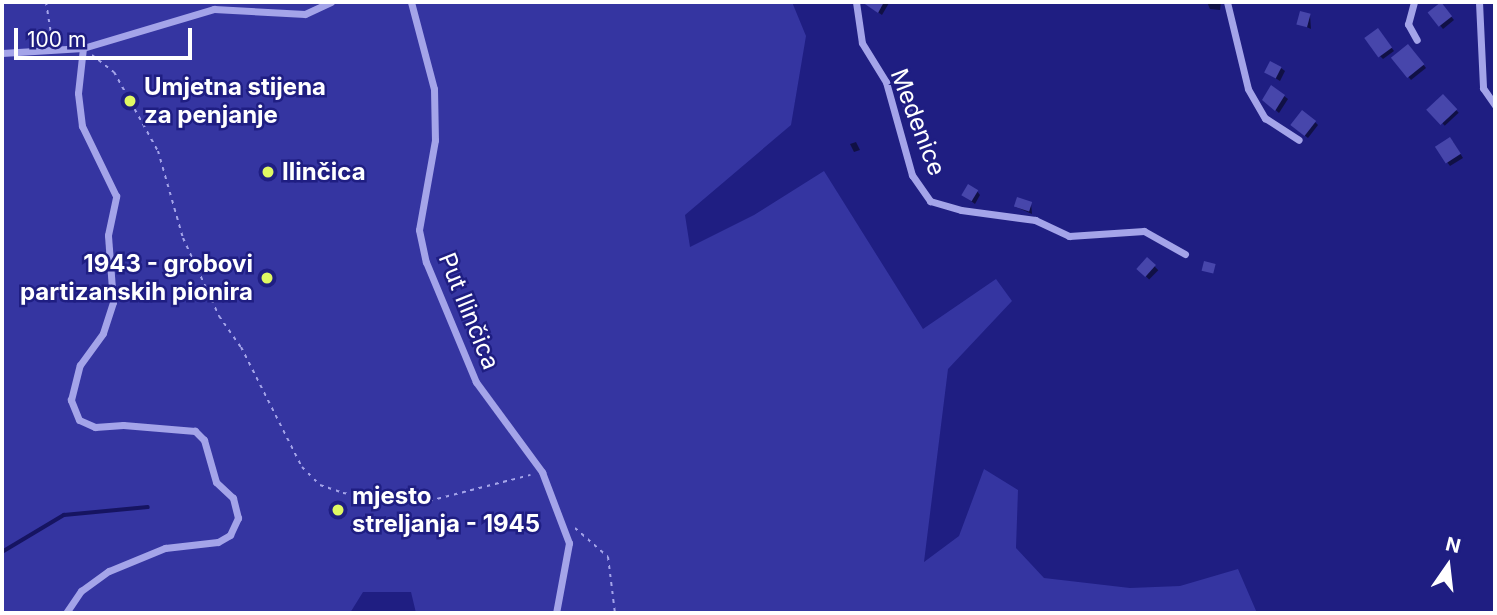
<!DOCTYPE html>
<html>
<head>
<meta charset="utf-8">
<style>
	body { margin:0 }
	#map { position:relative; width:1497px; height:615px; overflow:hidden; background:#1f1e82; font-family:Inter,sans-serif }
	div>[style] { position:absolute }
	.green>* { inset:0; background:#3535a1 }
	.shadow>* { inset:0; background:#0007; transform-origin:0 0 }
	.stream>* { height:3.5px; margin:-1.75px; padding:0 1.75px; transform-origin:1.75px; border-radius:1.75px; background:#161461 }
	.building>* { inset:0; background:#4746ab; transform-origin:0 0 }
	.path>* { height:2px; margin-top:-1px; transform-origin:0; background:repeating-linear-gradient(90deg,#a4a4e9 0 3.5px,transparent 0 8.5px) }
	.minor>* { height:7px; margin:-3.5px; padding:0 3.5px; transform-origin:3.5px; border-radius:3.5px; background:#a4a4e9 }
	.dots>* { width:19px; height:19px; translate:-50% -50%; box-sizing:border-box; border:4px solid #1f1e82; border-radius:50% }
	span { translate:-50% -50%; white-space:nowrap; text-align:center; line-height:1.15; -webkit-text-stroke:5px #1f1e82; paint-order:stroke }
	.poi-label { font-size:24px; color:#fff; font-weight:700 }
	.left { translate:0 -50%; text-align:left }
	.right { translate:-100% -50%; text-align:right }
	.street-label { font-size:24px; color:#fff }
	.frame { position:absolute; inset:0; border:4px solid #fff; pointer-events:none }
	.north { position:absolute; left:1413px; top:531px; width:70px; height:70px; -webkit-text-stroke:5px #1f1e82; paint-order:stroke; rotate:14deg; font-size:19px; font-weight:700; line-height:28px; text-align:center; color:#fff }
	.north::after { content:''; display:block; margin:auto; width:24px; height:32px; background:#fff; clip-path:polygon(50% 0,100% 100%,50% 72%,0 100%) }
	.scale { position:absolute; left:14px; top:28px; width:178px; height:32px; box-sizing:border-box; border:4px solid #fff; border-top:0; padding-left:9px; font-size:21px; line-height:24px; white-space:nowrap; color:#fff; -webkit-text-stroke:5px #1f1e82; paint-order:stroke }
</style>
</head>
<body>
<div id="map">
	<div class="green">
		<i style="clip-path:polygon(2px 2px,792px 2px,806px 36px,791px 125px,685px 215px,690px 247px,754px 215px,824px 171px,923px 329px,996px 279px,1012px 301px,948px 369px,924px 562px,959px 536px,984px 469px,1018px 490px,1016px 548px,1044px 578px,1130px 588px,1180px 586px,1238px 569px,1257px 613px,416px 613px,411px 592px,363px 592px,350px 613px,2px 613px)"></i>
	</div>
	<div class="shadow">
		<i style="clip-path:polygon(871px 2px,888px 2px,889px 3px,882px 15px,869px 6px)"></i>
		<i style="clip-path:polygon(1207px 2px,1221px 2px,1220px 10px,1210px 9px)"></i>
		<i style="clip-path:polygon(1443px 7px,1454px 20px,1443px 29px,1429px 12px)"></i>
		<i style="clip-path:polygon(1310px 15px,1311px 29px,1298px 23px)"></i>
		<i style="clip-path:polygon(1381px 34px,1394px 51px,1383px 59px,1380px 56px)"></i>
		<i style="clip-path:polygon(1411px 49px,1426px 68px,1411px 80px,1393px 58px)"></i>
		<i style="clip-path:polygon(1281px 68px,1285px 71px,1280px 81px,1267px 73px)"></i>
		<i style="clip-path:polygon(1284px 96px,1288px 99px,1279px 113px,1267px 103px)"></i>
		<i style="left:1443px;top:96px;width:23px;height:19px;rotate:47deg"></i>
		<i style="clip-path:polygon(910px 100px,917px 119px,910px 120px,906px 117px)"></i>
		<i style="clip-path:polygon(1315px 122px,1318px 125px,1308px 138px,1295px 128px)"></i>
		<i style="clip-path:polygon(856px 142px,860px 150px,854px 152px,850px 144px)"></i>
		<i style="clip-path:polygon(1453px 142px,1463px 158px,1450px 166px,1436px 147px)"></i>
		<i style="clip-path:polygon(977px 191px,980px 195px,975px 204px,964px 196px)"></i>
		<i style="clip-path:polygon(1031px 203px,1032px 214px,1016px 207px)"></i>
		<i style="left:1147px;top:259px;width:16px;height:13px;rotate:45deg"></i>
	</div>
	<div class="stream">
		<i style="left:2px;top:552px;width:72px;rotate:-30.8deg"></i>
		<i style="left:64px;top:515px;width:84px;rotate:-5.4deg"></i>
	</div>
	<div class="building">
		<i style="clip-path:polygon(862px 2px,884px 2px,878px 13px)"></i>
		<i style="left:1441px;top:2px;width:18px;height:17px;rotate:52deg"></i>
		<i style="left:1300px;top:11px;width:11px;height:14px;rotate:15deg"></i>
		<i style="left:1378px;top:28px;width:24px;height:17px;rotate:54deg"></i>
		<i style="left:1408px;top:44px;width:26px;height:22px;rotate:51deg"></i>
		<i style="left:1270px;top:61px;width:13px;height:13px;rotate:27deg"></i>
		<i style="clip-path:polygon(1271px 85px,1285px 95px,1275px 111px,1262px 100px)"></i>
		<i style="left:1443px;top:94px;width:21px;height:23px;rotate:47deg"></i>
		<i style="left:910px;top:98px;width:18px;height:9px;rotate:77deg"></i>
		<i style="left:1302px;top:110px;width:18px;height:19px;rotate:38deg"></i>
		<i style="left:1450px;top:137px;width:20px;height:18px;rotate:57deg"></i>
		<i style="left:968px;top:184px;width:12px;height:13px;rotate:31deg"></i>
		<i style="left:1017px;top:197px;width:16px;height:10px;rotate:18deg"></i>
		<i style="left:1147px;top:257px;width:12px;height:16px;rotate:42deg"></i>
		<i style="left:1204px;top:261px;width:12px;height:10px;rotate:14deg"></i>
	</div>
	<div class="path">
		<i style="left:46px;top:2px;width:37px;rotate:81deg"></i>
		<i style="left:92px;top:55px;width:28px;rotate:38deg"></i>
		<i style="left:114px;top:72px;width:90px;rotate:60.9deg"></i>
		<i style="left:158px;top:151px;width:91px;rotate:74deg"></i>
		<i style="left:183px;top:238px;width:86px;rotate:65.2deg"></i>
		<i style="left:219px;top:316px;width:38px;rotate:55deg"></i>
		<i style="left:241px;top:347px;width:135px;rotate:63.1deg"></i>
		<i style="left:302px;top:467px;width:25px;rotate:45deg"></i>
		<i style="left:320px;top:485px;width:24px;rotate:19deg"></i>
		<i style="left:343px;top:493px;width:79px;rotate:7.3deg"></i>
		<i style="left:421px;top:503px;width:113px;rotate:-14.4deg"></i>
		<i style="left:575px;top:528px;width:44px;rotate:41.3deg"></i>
		<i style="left:608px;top:557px;width:56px;rotate:82.9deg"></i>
	</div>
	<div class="minor">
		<i style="left:411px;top:2px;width:90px;rotate:75.2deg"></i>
		<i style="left:434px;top:89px;width:51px;rotate:88.9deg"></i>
		<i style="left:435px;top:140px;width:91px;rotate:100.1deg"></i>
		<i style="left:419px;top:230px;width:33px;rotate:78deg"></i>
		<i style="left:426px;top:262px;width:130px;rotate:67.4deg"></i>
		<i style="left:476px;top:382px;width:112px;rotate:53.7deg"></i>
		<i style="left:542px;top:472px;width:76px;rotate:69.2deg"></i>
		<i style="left:569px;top:543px;width:71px;rotate:100.5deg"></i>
		<i style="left:856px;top:2px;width:41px;rotate:81.7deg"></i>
		<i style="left:862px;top:43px;width:46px;rotate:58.4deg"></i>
		<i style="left:886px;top:82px;width:97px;rotate:74.4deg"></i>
		<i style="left:912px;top:175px;width:32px;rotate:55deg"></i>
		<i style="left:930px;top:201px;width:32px;rotate:16deg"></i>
		<i style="left:961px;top:210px;width:75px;rotate:7.7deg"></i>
		<i style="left:1035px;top:220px;width:38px;rotate:25deg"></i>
		<i style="left:1069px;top:236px;width:75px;rotate:-3.8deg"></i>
		<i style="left:1144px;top:231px;width:47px;rotate:29.3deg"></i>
		<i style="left:1227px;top:2px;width:89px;rotate:76.4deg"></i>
		<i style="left:1248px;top:89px;width:34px;rotate:60deg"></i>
		<i style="left:1265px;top:118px;width:40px;rotate:32.9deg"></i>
		<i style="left:1414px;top:2px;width:23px;rotate:105deg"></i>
		<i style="left:1408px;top:24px;width:18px;rotate:61deg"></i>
		<i style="left:1479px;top:2px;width:86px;rotate:87.3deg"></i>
		<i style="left:1483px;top:88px;width:21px;rotate:55deg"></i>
		<i style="left:2px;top:53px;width:81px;rotate:-3.5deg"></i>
		<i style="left:83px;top:48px;width:137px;rotate:-16.6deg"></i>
		<i style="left:214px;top:9px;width:91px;rotate:3.1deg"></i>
		<i style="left:305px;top:14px;width:29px;rotate:-25deg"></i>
		<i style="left:66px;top:613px;width:27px;rotate:-56deg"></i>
		<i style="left:81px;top:591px;width:34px;rotate:-36deg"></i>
		<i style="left:109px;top:571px;width:61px;rotate:-22.3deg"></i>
		<i style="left:165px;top:548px;width:53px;rotate:-6.5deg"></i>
		<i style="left:218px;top:542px;width:14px;rotate:-30deg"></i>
		<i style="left:230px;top:535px;width:19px;rotate:-65deg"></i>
		<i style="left:238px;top:518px;width:21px;rotate:-104deg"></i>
		<i style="left:233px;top:498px;width:23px;rotate:-137deg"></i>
		<i style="left:216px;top:482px;width:44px;rotate:-105.9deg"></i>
		<i style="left:204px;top:440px;width:13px;rotate:-135deg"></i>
		<i style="left:195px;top:431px;width:72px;rotate:-175.2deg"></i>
		<i style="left:123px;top:425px;width:28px;rotate:176deg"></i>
		<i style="left:95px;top:427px;width:17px;rotate:-156deg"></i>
		<i style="left:79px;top:420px;width:22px;rotate:-112deg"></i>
		<i style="left:71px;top:400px;width:36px;rotate:-76deg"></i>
		<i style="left:80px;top:365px;width:39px;rotate:-54deg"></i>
		<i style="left:103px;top:333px;width:33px;rotate:-72deg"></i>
		<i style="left:113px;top:302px;width:67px;rotate:-94.3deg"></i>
		<i style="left:108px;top:235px;width:40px;rotate:-78deg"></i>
		<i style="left:116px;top:196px;width:78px;rotate:-115.9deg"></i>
		<i style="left:82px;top:126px;width:33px;rotate:-97deg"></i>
		<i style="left:78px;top:93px;width:45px;rotate:-83.7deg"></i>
	</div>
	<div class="dots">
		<i style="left:130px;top:101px;background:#e0f863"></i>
		<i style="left:268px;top:172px;background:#e0f863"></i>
		<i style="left:267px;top:278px;background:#e0f863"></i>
		<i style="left:338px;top:510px;background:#e0f863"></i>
	</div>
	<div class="poi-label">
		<span class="left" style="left:144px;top:101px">Umjetna stijena<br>za penjanje</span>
		<span class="left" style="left:282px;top:172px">Ilinčica</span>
		<span class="right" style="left:253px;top:278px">1943 - grobovi<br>partizanskih pionira</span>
		<span class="left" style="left:352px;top:510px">mjesto<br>streljanja - 1945</span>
	</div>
	<div class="street-label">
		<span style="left:918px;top:122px;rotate:69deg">Medenice</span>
		<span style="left:469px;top:311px;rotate:68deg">Put Ilinčica</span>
	</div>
	<div class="frame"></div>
	<div class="north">N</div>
	<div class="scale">100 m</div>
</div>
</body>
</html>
